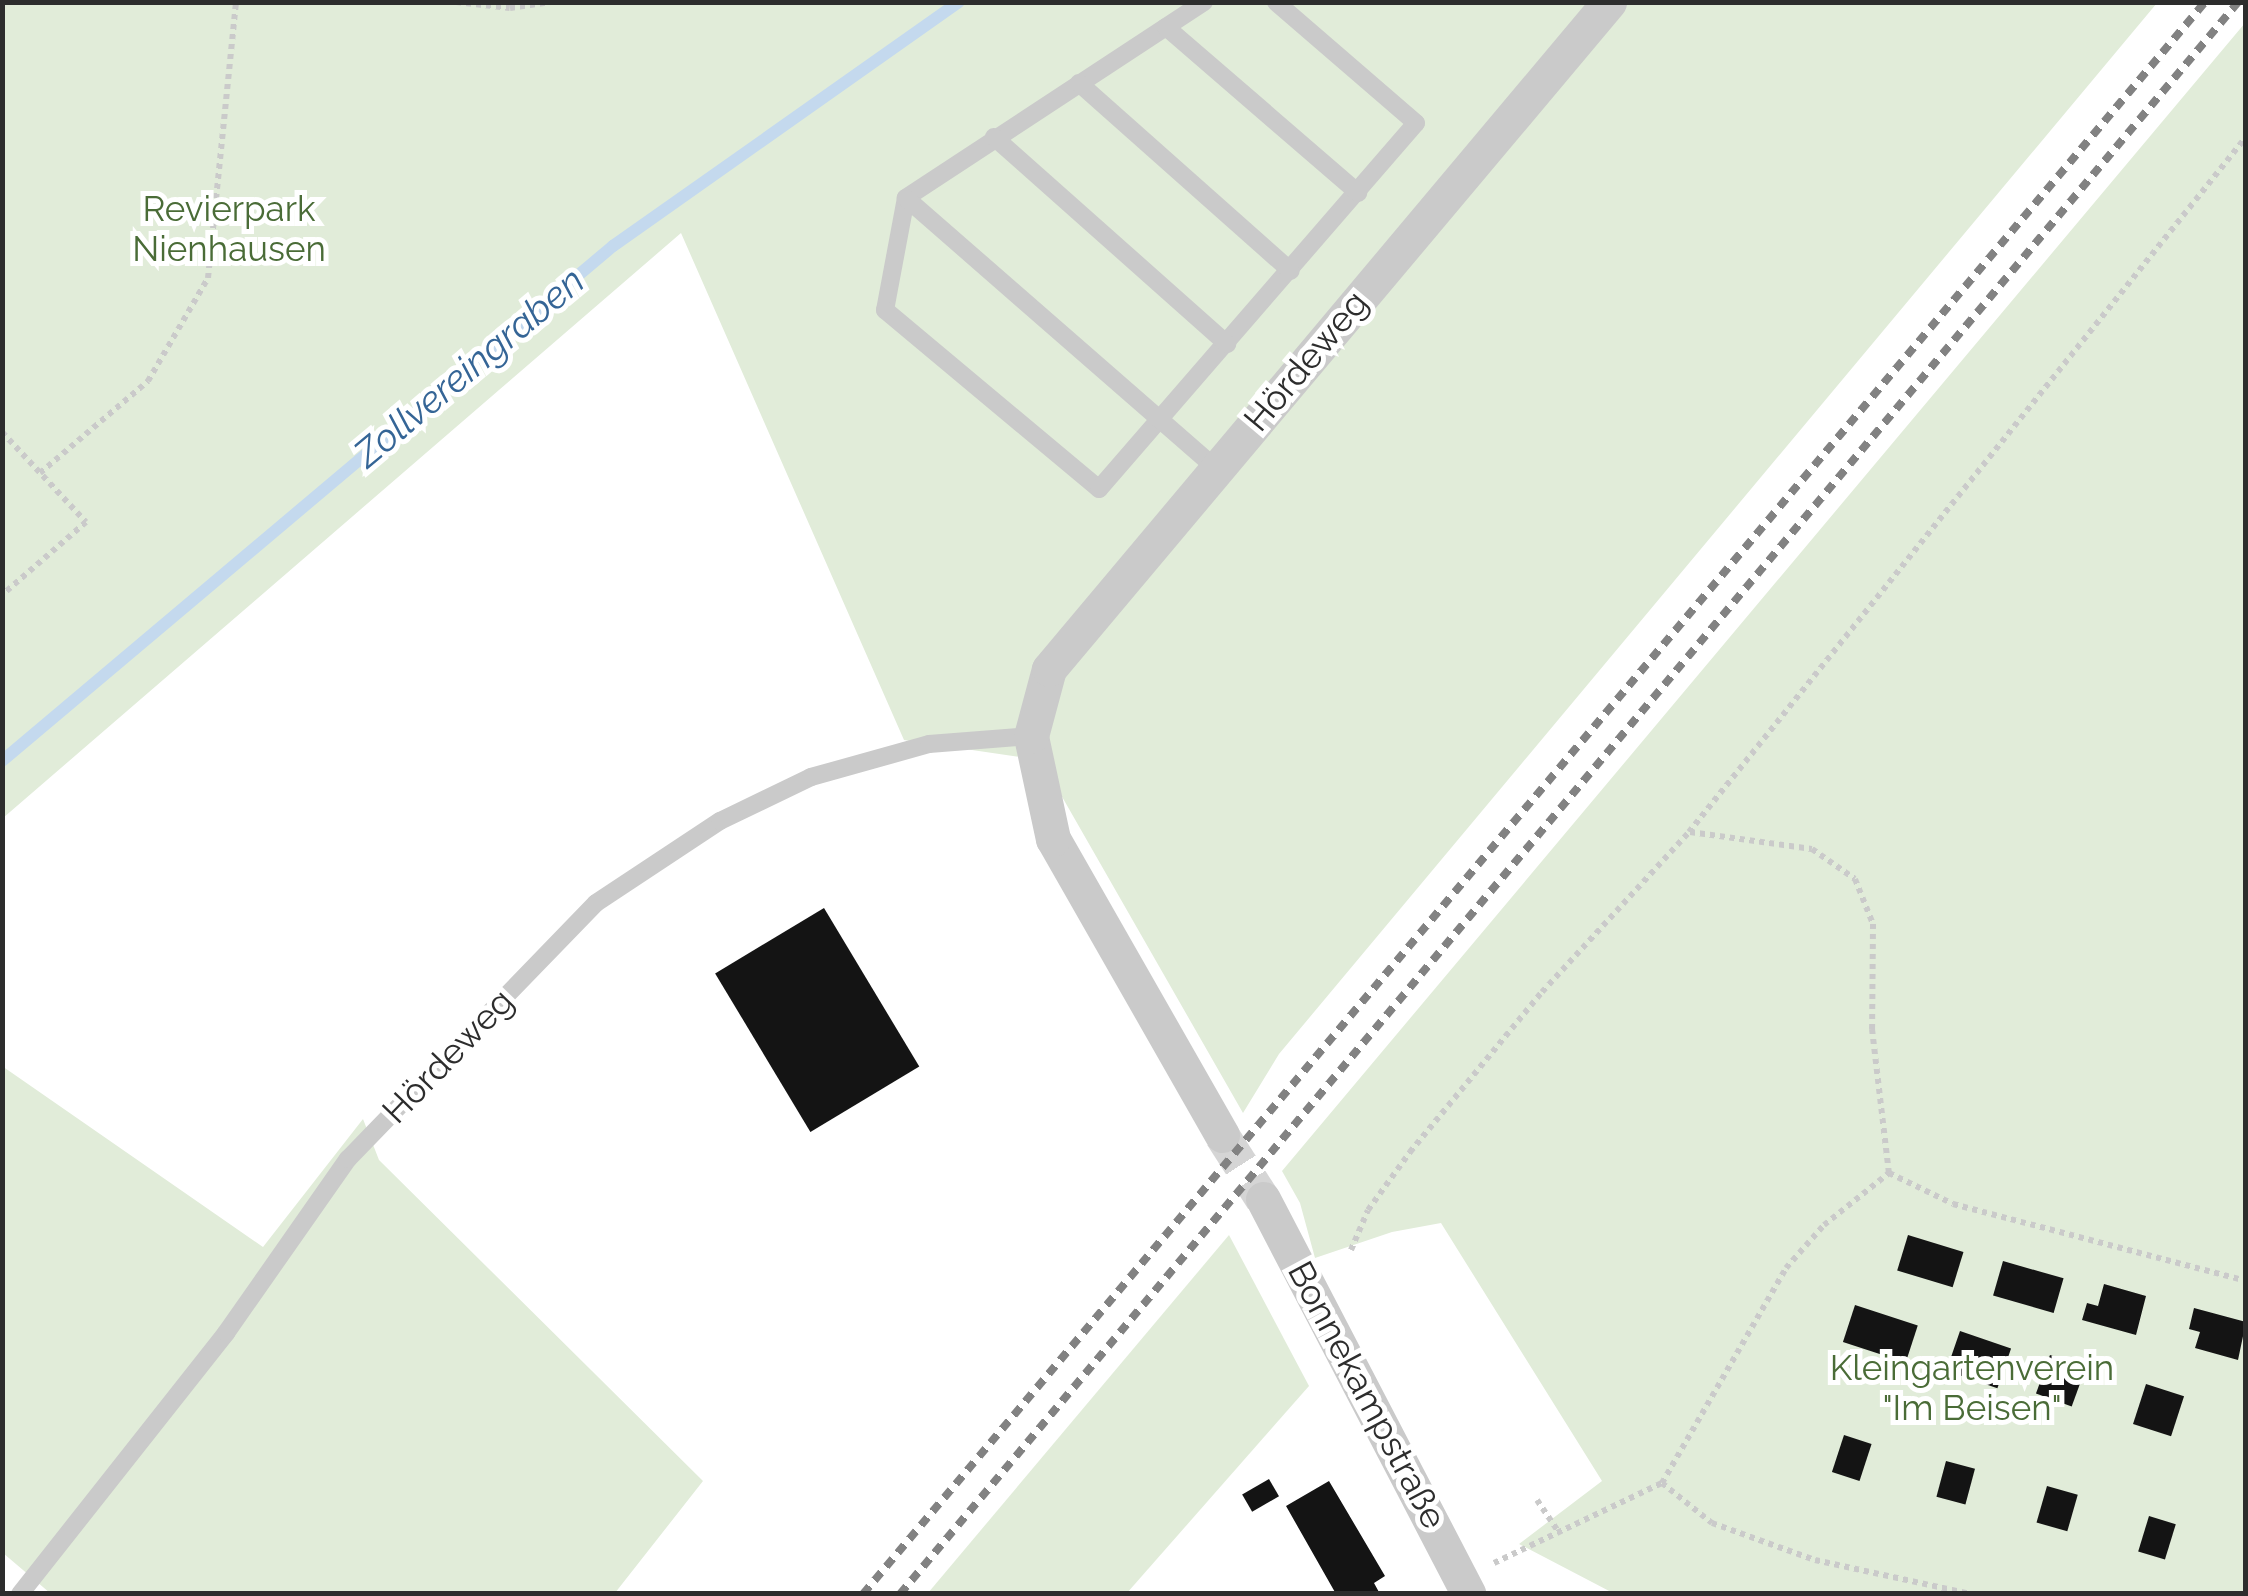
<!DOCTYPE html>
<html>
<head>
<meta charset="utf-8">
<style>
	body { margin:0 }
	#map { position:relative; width:2248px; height:1596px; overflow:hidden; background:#fff; font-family:Raleway,sans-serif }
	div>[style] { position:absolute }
	.green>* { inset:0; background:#e1ecd9 }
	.stream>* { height:12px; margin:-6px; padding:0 6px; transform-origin:6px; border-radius:6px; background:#c4d9ee }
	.building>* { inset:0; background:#141414; transform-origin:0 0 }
	.street-tunnel>* { height:35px; margin-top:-17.5px; transform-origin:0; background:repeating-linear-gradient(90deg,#d5d5d5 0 35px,transparent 0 53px) }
	.path>* { height:6px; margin-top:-3px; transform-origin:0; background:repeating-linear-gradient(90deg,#cacaca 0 5px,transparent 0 10px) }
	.lane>* { height:18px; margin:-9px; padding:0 9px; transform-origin:9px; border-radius:9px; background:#cacaca }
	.street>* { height:35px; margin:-17.5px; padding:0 17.5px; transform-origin:17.5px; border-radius:17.5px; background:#cacaca }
	.rail>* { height:8px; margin-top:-4px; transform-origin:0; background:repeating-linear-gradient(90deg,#828282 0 10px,transparent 0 18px) }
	span { translate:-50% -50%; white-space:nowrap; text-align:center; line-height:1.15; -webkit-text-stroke:10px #fff; paint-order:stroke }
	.park-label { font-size:35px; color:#4a6c37 }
	.street-label { font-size:35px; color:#2d2d2d }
	.water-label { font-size:38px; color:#356596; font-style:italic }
	.frame { position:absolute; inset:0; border:5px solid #2d2d2d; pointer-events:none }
</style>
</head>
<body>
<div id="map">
	<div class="green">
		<i style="clip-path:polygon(3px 3px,2157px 3px,1279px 1054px,1243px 1113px,1041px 760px,904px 740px,681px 233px,3px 818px)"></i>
		<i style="clip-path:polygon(2245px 23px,2245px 1593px,1613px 1593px,1519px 1544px,1602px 1481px,1441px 1223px,1392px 1232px,1315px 1258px,1300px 1203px,1282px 1171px)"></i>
		<i style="clip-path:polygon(2px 1066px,263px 1247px,363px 1119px,379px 1160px,703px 1481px,615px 1593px,50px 1593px,3px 1553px)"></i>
		<i style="clip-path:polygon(1229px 1235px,1309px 1386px,1127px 1593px,928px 1593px)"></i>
	</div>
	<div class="stream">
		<i style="left:2px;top:761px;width:799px;rotate:-40.13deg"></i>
		<i style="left:613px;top:246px;width:423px;rotate:-35.2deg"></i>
	</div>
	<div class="building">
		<i style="left:824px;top:908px;width:185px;height:127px;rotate:59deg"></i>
		<i style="left:1908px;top:1235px;width:58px;height:37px;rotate:17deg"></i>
		<i style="left:2003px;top:1261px;width:63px;height:36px;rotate:16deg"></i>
		<i style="clip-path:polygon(2104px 1284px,2146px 1296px,2136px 1335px,2082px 1320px,2087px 1303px,2098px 1306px)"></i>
		<i style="left:1855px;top:1305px;width:66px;height:39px;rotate:18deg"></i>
		<i style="clip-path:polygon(2194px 1308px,2246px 1322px,2238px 1360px,2195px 1348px,2200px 1332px,2189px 1329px)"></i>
		<i style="left:1960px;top:1331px;width:54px;height:42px;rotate:19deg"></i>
		<i style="left:2050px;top:1355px;width:38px;height:41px;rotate:20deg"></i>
		<i style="left:2146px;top:1384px;width:40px;height:42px;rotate:18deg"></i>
		<i style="left:1844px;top:1435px;width:29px;height:39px;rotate:18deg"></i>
		<i style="left:1946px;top:1461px;width:30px;height:37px;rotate:15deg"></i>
		<i style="left:1269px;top:1479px;width:20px;height:31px;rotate:60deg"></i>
		<i style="clip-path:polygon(1329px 1481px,1385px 1576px,1374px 1583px,1380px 1594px,1336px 1594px,1286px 1506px)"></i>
		<i style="left:2047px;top:1486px;width:32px;height:38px;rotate:16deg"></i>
		<i style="left:2149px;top:1516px;width:28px;height:37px;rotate:17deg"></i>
	</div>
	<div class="street-tunnel">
		<i style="left:1222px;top:1135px;width:76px;rotate:57.4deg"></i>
	</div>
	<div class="path">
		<i style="left:456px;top:2px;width:54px;rotate:6.3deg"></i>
		<i style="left:510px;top:8px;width:41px;rotate:-8.3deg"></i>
		<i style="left:2px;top:432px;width:123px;rotate:47deg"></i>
		<i style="left:86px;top:522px;width:111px;rotate:139deg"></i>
		<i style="left:40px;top:473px;width:142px;rotate:-40.4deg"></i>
		<i style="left:148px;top:381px;width:119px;rotate:-59.8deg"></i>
		<i style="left:208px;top:278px;width:277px;rotate:-84.2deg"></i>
		<i style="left:1690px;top:832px;width:123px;rotate:7.9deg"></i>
		<i style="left:1812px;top:849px;width:52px;rotate:34.9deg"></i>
		<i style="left:1855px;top:879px;width:48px;rotate:68.2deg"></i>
		<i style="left:1873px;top:924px;width:105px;rotate:90.5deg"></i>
		<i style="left:1872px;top:1029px;width:145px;rotate:83.3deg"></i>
		<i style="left:1889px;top:1173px;width:71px;rotate:25.8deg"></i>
		<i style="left:1953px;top:1204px;width:303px;rotate:14.7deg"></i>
		<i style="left:1351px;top:1250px;width:43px;rotate:-67deg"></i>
		<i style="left:1368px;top:1210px;width:72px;rotate:-54.1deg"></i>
		<i style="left:1410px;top:1152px;width:207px;rotate:-50.5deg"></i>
		<i style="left:1542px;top:992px;width:217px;rotate:-47.4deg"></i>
		<i style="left:1689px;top:832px;width:891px;rotate:-51.29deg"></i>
		<i style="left:1662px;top:1483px;width:248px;rotate:-60deg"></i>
		<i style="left:1786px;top:1268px;width:57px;rotate:-48.5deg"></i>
		<i style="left:1824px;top:1225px;width:83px;rotate:-38.7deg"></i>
		<i style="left:1537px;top:1500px;width:40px;rotate:56deg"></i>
		<i style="left:1494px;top:1563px;width:186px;rotate:-25.5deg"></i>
		<i style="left:1662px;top:1483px;width:64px;rotate:38.7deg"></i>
		<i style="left:1712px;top:1523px;width:109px;rotate:19.8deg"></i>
		<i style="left:1815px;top:1560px;width:160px;rotate:12.3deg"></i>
	</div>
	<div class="lane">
		<i style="left:1204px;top:2px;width:357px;rotate:146.7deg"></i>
		<i style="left:906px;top:198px;width:114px;rotate:100.6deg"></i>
		<i style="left:885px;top:310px;width:279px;rotate:39.9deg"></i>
		<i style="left:1099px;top:489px;width:484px;rotate:-49.1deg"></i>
		<i style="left:1416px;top:123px;width:185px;rotate:-139.2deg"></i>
		<i style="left:1166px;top:27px;width:254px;rotate:40.8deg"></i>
		<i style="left:1079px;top:83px;width:283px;rotate:41.6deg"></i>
		<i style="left:994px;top:137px;width:312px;rotate:41.6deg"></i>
		<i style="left:906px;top:198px;width:410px;rotate:41.1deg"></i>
		<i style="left:20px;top:1594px;width:333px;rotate:-51.7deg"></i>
		<i style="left:226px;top:1333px;width:213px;rotate:-55deg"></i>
		<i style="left:348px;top:1159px;width:356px;rotate:-45.9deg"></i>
		<i style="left:596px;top:903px;width:149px;rotate:-33.5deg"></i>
		<i style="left:720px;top:821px;width:101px;rotate:-25.8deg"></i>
		<i style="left:811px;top:777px;width:123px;rotate:-15.6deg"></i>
		<i style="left:929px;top:744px;width:102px;rotate:-4.5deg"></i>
	</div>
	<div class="street">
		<i style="left:1222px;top:1135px;width:341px;rotate:-119.7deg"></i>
		<i style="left:1053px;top:839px;width:105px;rotate:-102.1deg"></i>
		<i style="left:1031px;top:736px;width:69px;rotate:-75deg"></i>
		<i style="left:1049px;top:669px;width:871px;rotate:-49.98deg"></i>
		<i style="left:1263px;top:1199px;width:445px;rotate:62.5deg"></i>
	</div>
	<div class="rail">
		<i style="left:863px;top:1594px;width:2082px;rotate:-49.87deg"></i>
		<i style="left:900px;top:1594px;width:2080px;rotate:-49.95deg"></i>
	</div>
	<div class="park-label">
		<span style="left:229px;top:229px">Revierpark<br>Nienhausen</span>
		<span style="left:1972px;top:1388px">Kleingartenverein<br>"Im Beisen"</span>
	</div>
	<div class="street-label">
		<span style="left:1306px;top:361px;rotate:-50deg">Hördeweg</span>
		<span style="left:448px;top:1056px;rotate:-46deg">Hördeweg</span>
		<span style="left:1367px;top:1395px;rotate:62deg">Bonnekampstraße</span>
	</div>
	<div class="water-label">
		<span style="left:469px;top:367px;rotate:-40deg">Zollvereingraben</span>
	</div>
	<div class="frame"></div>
</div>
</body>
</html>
